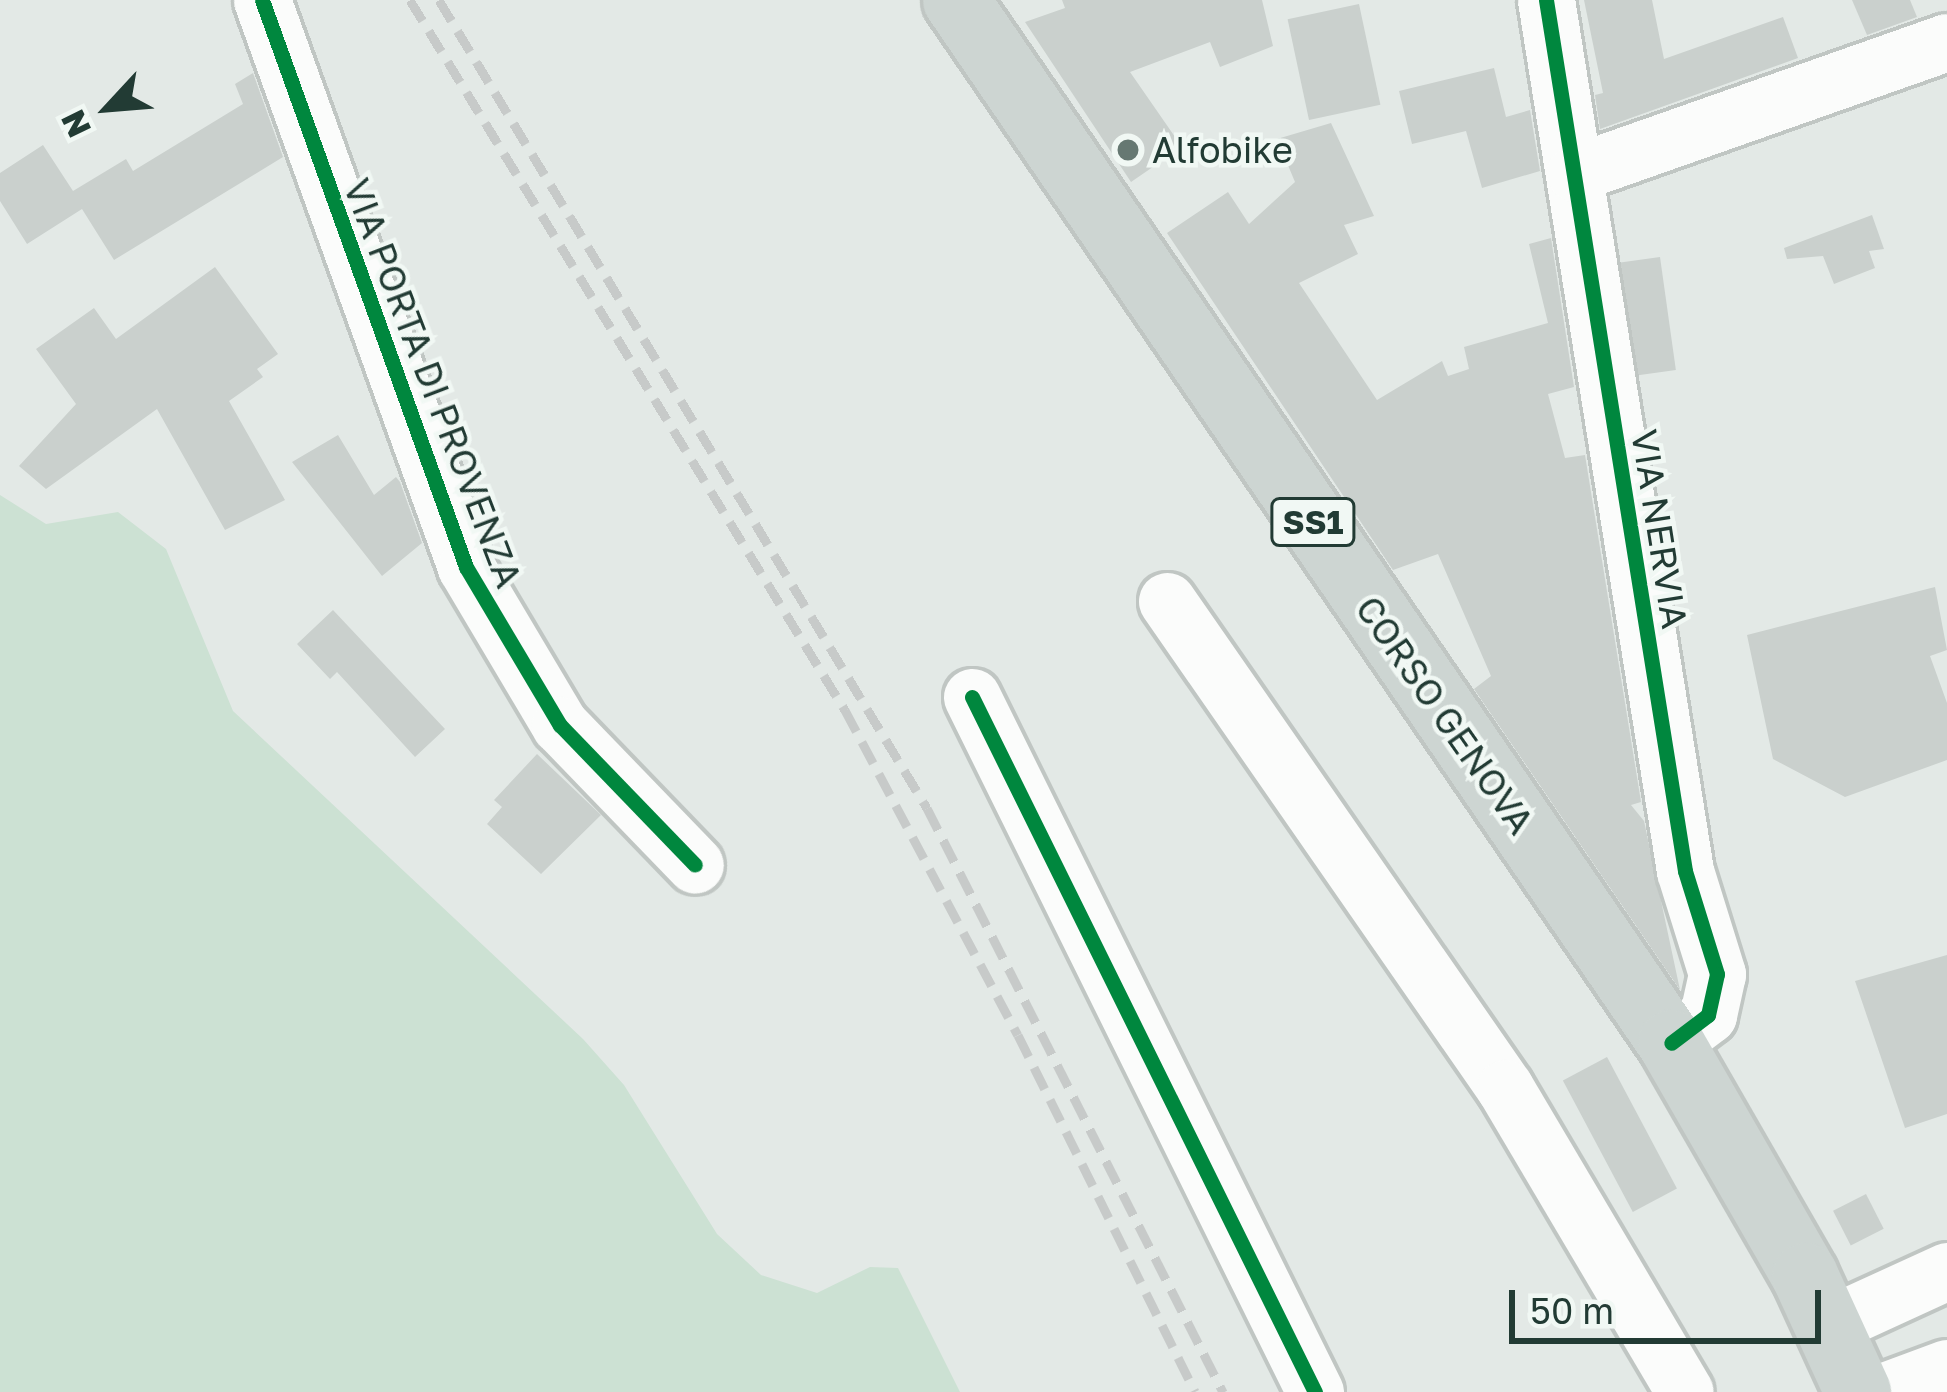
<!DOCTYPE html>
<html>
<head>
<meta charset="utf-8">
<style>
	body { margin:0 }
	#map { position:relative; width:1947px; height:1392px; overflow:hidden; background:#e3e9e6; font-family:"Golos Text",sans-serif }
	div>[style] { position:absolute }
	.green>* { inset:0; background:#cce1d3 }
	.building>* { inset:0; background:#cad0cd; transform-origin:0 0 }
	.roads { filter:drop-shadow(3px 0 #c0c6c3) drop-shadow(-3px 0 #c0c6c3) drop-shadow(0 3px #c0c6c3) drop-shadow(0 -3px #c0c6c3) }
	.minor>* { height:57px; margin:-28.5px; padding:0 28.5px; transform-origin:28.5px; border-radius:28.5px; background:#fbfcfb }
	.major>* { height:66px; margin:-33px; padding:0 33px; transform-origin:33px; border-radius:33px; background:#cdd5d2 }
	.rail>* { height:9px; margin-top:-4.5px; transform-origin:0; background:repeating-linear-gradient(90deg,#c7cac9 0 24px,transparent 0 36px) }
	.cycleway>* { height:15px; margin:-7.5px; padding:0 7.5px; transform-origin:7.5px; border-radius:7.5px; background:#00873e }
	.dots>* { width:33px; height:33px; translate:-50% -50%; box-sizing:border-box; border:6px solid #f1f8f4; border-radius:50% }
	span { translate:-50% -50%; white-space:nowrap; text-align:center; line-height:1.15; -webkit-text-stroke:9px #f1f8f4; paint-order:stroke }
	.shield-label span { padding:3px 9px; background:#f1f8f4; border:3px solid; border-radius:9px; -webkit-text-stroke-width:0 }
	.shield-label { font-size:33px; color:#223b34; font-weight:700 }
	.poi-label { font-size:36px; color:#223b34 }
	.left { translate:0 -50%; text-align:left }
	.street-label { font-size:36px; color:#223b34 }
	.north { position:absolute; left:48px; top:48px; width:120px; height:120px; -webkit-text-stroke:9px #f1f8f4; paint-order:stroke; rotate:244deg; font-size:33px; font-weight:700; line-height:48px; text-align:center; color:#223b34 }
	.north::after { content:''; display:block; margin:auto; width:42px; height:54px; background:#223b34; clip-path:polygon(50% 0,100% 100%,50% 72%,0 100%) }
	.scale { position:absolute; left:1509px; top:1290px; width:312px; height:54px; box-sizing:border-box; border:6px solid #223b34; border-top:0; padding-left:15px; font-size:36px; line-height:42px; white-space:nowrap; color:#223b34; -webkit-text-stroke:9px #f1f8f4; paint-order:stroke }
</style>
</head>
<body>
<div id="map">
	<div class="green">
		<i style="clip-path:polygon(0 495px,46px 524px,118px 512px,166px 549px,233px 711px,583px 1039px,624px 1085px,717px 1234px,761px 1275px,817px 1293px,870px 1267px,898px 1268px,960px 1392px,0 1392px)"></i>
	</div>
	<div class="building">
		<i style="clip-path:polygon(1062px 0,1262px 0,1273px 46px,1220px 67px,1210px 42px,1130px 72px,1182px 147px,1131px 182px,1025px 22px,1065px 8px)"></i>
		<i style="clip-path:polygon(1584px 0,1652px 0,1664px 59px,1783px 17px,1798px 58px,1600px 129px,1595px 95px,1603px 93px)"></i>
		<i style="clip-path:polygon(1852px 0,1910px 0,1917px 17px,1867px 35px)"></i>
		<i style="left:1359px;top:4px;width:103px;height:73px;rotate:78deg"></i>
		<i style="clip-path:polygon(1494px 68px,1506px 117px,1530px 110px,1540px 171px,1482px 188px,1466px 131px,1412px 144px,1399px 91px)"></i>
		<i style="clip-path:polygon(253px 73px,283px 157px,114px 260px,82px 209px,27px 244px,0 201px,0 173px,43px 145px,73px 191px,126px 159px,133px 171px,243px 104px,235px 84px)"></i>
		<i style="clip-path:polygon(1331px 123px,1374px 216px,1344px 225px,1358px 254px,1299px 283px,1377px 400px,1442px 361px,1448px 376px,1469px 369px,1464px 347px,1548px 323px,1529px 244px,1551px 238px,1574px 387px,1548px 394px,1565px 458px,1585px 455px,1641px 802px,1631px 805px,1644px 821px,1680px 990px,1474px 689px,1491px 676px,1438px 554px,1393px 570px,1167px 233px,1228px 192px,1249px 224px,1295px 182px,1277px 139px)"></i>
		<i style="clip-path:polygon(1872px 215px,1884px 249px,1869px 251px,1875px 268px,1834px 284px,1823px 256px,1787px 259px,1784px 248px)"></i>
		<i style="left:1660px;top:257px;width:114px;height:40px;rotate:82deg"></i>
		<i style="clip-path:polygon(215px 267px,278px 354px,257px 369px,263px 377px,229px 401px,285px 500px,225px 530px,157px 409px,46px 489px,19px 466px,76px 404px,36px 349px,94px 308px,116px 339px)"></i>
		<i style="clip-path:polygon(338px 435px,374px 495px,396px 477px,400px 482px,422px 543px,382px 576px,292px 462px)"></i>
		<i style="clip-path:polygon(1935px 587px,1947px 650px,1930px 656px,1947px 703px,1947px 760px,1845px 797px,1773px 759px,1747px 635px)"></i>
		<i style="clip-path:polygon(333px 610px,445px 729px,415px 757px,337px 672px,330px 679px,297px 644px)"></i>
		<i style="clip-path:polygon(537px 754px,601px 815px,541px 874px,487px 824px,502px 807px,494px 800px)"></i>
		<i style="clip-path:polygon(1947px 955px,1947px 1114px,1905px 1128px,1855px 981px)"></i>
		<i style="left:1607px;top:1057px;width:149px;height:50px;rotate:62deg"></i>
		<i style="left:1866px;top:1194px;width:39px;height:37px;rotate:63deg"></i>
	</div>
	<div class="roads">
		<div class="minor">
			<i style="left:262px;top:0;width:603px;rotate:70.21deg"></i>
			<i style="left:466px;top:567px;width:184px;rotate:59.3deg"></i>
			<i style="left:560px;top:725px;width:194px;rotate:46deg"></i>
			<i style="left:1546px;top:0;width:882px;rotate:80.93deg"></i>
			<i style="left:1685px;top:871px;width:108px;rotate:72.7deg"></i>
			<i style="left:1717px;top:974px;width:42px;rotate:102.4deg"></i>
			<i style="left:1708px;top:1015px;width:46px;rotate:142.9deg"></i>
			<i style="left:1575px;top:173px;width:394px;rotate:-19.4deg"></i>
			<i style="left:1167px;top:601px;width:593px;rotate:55.24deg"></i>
			<i style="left:1505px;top:1088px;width:353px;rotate:59.4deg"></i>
			<i style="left:972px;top:697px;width:775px;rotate:63.73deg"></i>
			<i style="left:1829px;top:1325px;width:130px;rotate:-24.6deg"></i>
			<i style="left:1882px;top:1392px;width:69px;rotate:-20.3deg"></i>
		</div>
		<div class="major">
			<i style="left:956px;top:0;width:1265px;rotate:55.57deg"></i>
			<i style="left:1671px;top:1043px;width:269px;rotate:60.1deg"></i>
			<i style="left:1805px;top:1276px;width:128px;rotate:65.4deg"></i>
		</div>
	</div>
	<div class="rail">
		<i style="left:410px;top:0;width:833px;rotate:58.51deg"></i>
		<i style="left:845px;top:710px;width:368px;rotate:62deg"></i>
		<i style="left:1018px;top:1035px;width:398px;rotate:63.6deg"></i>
		<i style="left:439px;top:0;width:944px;rotate:58.87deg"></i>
		<i style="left:927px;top:808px;width:655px;rotate:63.12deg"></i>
	</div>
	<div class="cycleway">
		<i style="left:262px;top:0;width:603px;rotate:70.21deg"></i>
		<i style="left:466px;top:567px;width:184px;rotate:59.3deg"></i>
		<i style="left:560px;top:725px;width:194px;rotate:46deg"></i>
		<i style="left:1546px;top:0;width:882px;rotate:80.93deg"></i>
		<i style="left:1685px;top:871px;width:108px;rotate:72.7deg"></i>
		<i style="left:1717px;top:974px;width:42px;rotate:102.4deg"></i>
		<i style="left:1708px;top:1015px;width:46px;rotate:142.9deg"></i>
		<i style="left:972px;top:697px;width:775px;rotate:63.73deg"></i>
	</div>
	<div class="dots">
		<i style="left:1128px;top:150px;background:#667872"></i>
	</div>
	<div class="shield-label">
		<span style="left:1313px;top:522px">SS1</span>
	</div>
	<div class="poi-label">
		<span class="left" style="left:1152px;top:150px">Alfobike</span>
	</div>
	<div class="street-label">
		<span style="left:433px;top:383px;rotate:69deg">VIA PORTA DI PROVENZA</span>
		<span style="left:1660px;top:529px;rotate:81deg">VIA NERVIA</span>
		<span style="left:1445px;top:715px;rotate:55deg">CORSO GENOVA</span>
	</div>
	<div class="north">N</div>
	<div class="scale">50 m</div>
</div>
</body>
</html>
